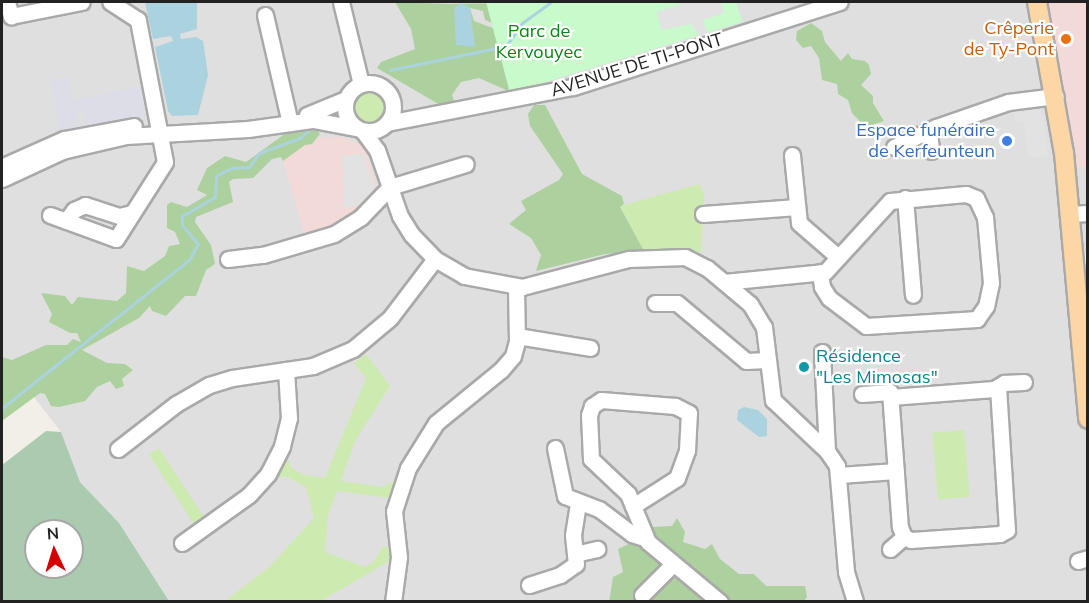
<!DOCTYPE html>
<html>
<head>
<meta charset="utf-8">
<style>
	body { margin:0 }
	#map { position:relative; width:1089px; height:603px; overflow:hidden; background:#f2efe9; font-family:Mulish,sans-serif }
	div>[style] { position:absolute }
	.residential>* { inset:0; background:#e0dfdf }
	.commercial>* { inset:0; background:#f2dad9 }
	.grass>* { inset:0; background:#cdebb0; transform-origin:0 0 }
	.round { border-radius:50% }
	.forest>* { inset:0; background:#add19e }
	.cemetery>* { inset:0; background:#aacbaf }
	.park>* { inset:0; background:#c8facc }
	.parking>* { inset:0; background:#e2e2e2 }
	.plaza>* { inset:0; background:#dddde8 }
	.water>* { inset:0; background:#aad3df }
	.stream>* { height:3px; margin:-1.5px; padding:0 1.5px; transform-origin:1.5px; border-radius:1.5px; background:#aad3df }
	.roads { filter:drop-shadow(2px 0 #a9a9a9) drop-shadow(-2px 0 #a9a9a9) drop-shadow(0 2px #a9a9a9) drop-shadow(0 -2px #a9a9a9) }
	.minor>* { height:15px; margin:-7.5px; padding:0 7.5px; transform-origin:7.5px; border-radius:7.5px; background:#fff }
	.minor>.ring { margin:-7.5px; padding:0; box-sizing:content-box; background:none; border:15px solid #fff; border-radius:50% }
	.major>* { height:18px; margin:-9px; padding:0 9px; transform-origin:9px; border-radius:9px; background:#fcd6a4 }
	.dots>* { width:16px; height:16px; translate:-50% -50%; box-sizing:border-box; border:3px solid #fff; border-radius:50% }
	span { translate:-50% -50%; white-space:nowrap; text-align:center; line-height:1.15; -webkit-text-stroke:4.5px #fff; paint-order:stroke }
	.food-label { font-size:18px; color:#c56008 }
	.right { translate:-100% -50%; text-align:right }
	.park-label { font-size:18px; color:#0c8416 }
	.street-label { font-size:18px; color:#222 }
	.shop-label { font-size:18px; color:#366cbe }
	.culture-label { font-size:18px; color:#0d838f }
	.left { translate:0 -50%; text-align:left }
	.frame { position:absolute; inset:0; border:3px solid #222; pointer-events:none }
	.north { position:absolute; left:24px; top:519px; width:60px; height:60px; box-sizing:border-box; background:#fff; border:2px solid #a7a7a7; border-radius:50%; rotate:356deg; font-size:16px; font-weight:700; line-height:24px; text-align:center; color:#222 }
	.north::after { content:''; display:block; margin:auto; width:21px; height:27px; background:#d40000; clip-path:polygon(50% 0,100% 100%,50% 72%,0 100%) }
</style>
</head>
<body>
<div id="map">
	<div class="residential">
		<i style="clip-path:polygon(2px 2px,1041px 2px,1074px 168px,1087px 167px,1087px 252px,1081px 255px,1088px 330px,1087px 601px,169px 601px,119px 523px,80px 482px,61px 432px,6px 361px,2px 363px)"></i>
	</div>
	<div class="commercial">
		<i style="clip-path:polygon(1041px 2px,1087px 2px,1087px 167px,1073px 168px)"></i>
		<i style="clip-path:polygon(343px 137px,365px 147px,377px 189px,366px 206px,330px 229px,305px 236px,280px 151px,311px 138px)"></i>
	</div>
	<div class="grass">
		<i class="round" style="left:351px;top:91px;width:34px;height:34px"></i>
		<i style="clip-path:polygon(699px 184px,704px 194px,701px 252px,644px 251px,620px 206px)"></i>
		<i style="clip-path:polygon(366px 354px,390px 386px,356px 439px,341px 481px,383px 487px,395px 480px,390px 498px,337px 491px,328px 515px,325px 552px,365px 567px,374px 561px,383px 546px,390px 548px,394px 554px,388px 562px,321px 601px,224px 602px,269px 567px,314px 518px,306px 487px,286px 476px,274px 479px,287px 456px,291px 468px,305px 475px,325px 478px,366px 378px,354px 363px)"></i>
		<i style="left:964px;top:430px;width:67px;height:32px;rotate:85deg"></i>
		<i style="left:159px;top:448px;width:83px;height:12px;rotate:57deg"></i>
	</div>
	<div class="forest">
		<i style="clip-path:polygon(395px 2px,448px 4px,586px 2px,502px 27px,485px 20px,483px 11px,470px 8px,474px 21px,498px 30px,514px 89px,506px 90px,479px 78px,461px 82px,452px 95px,455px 103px,440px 105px,377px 68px,381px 62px,415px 49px,411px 29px)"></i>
		<i style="clip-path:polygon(811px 23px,822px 31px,825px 42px,841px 61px,848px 53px,852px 59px,865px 61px,869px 65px,871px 74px,861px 85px,873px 96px,873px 103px,884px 121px,865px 127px,852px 113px,848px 100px,838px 94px,837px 84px,822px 80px,819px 58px,811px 46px,803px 48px,796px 40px,797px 31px)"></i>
		<i style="clip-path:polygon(534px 105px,545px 105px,582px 174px,622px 196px,624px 204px,620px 207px,644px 251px,605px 254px,536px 271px,541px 255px,531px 238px,509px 224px,526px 210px,521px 201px,559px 180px,563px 174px,530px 126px,528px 114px)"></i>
		<i style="clip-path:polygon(317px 130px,320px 134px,312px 144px,305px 145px,283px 161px,281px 157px,272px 159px,253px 178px,233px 179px,229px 182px,233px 202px,196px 217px,195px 222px,211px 245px,215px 264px,206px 270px,196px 296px,185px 296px,166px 316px,152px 311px,150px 306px,139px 318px,82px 350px,107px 363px,125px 364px,133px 370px,122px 379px,124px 386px,116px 389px,110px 381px,97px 387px,85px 401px,59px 407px,51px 406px,45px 394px,40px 393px,2px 421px,2px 357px,12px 360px,46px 345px,67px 345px,73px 339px,81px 342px,77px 333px,70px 333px,49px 322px,52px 314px,41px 293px,65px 296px,72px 305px,78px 297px,117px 301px,126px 293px,127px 266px,144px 271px,165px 256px,169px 246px,180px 244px,175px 232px,167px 228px,167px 205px,171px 202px,187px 207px,207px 195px,197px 190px,207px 168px,225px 156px,246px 162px,286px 133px)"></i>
		<i style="clip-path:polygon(677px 518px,685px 532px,683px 542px,705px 549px,712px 544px,720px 559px,739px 574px,754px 574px,766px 586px,805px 586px,807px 597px,804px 601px,609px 602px,613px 577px,623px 572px,618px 549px,639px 539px,667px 549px,656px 538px,651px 527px,672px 526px)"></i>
	</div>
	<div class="cemetery">
		<i style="clip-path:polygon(evenodd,46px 431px,61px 432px,80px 482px,119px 523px,169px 601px,2px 601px,2px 465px,46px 431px,36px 531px,72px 531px,72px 567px,36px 567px,36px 531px)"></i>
	</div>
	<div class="park">
		<i style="clip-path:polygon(486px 2px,736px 2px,742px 22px,510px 93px)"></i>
	</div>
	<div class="parking">
		<i style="clip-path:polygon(687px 2px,721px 2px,724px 13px,703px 20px,708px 34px,700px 37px,691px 24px,661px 30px,657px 12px)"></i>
		<i style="clip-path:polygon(1014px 107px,1042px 109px,1048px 156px,1028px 158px,1024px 122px,1015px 122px)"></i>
		<i style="clip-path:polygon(364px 154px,374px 189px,361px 205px,344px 208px,342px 155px)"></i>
	</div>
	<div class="plaza">
		<i style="clip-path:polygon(67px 77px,73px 100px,140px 86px,146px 116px,87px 125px,83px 111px,76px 113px,79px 127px,61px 131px,50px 81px)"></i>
	</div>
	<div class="water">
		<i style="clip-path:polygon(145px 2px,197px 2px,197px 29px,180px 34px,181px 39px,196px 37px,203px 41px,208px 75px,198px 115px,172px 116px,168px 111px,155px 47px,173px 41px,171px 36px,153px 39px)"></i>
		<i style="clip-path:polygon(461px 3px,470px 8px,475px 47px,456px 45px,454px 8px)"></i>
		<i style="clip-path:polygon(744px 407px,758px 410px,767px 419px,767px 436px,759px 437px,737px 420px,738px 410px)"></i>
	</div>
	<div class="stream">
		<i style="left:390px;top:70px;width:118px;rotate:-11.7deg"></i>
		<i style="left:506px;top:46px;width:28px;rotate:-55deg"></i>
		<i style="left:522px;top:23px;width:36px;rotate:-36deg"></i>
		<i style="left:2px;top:408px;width:238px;rotate:-38.4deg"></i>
		<i style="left:189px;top:260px;width:18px;rotate:-61deg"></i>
		<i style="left:198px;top:244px;width:25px;rotate:-130deg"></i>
		<i style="left:182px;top:225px;width:9px;rotate:-90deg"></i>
		<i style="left:182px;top:216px;width:38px;rotate:-30deg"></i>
		<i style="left:215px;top:197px;width:21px;rotate:-87deg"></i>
		<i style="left:216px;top:176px;width:17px;rotate:-28deg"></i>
		<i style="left:231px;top:168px;width:18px;rotate:-3deg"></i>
		<i style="left:249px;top:167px;width:17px;rotate:-54deg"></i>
		<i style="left:259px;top:153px;width:44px;rotate:-20.1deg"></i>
		<i style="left:300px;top:138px;width:12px;rotate:-42deg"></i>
	</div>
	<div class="roads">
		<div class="minor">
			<i style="left:7px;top:2px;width:15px;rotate:74deg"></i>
			<i style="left:11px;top:16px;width:72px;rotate:-11.2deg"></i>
			<i style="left:341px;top:2px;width:84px;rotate:76.3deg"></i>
			<i style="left:265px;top:15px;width:111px;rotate:77deg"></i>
			<i class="ring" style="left:345px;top:83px;width:33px;height:33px"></i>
			<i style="left:307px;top:115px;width:42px;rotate:-22.3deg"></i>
			<i style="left:387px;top:123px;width:189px;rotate:-11deg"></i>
			<i style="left:573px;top:87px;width:280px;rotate:-17.7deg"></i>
			<i style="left:363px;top:131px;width:24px;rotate:54deg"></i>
			<i style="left:377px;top:150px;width:70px;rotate:70.8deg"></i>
			<i style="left:400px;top:216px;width:22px;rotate:58deg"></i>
			<i style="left:412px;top:235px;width:33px;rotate:46deg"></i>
			<i style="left:435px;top:259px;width:34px;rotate:30deg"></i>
			<i style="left:464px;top:276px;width:59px;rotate:10.7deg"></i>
			<i style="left:522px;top:287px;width:111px;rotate:-14.7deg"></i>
			<i style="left:629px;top:259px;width:56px;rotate:-2deg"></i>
			<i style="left:685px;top:257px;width:25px;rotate:27deg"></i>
			<i style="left:707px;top:268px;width:56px;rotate:39.9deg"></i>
			<i style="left:750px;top:304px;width:27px;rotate:59deg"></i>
			<i style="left:764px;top:327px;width:74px;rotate:83deg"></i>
			<i style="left:773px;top:400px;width:74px;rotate:43.4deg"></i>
			<i style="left:827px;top:451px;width:18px;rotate:56deg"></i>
			<i style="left:837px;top:466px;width:106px;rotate:85.1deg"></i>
			<i style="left:846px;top:572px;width:31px;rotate:73deg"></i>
			<i style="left:929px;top:131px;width:20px;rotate:84deg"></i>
			<i style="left:894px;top:147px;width:47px;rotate:-25.5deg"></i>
			<i style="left:936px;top:127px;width:76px;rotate:-19.1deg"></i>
			<i style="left:1008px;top:102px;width:48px;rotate:-7.1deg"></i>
			<i style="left:792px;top:155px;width:68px;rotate:84.1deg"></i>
			<i style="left:799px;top:223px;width:52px;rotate:41.1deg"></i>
			<i style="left:3px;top:166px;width:67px;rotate:-23.9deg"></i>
			<i style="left:64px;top:139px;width:71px;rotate:-10.5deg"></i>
			<i style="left:2px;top:179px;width:66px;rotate:-25deg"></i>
			<i style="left:62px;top:151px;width:66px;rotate:-13.2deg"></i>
			<i style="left:126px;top:136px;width:122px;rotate:-3.3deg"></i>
			<i style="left:248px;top:129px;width:66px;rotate:-7.9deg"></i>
			<i style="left:313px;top:120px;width:44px;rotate:10.5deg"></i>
			<i style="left:905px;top:198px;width:97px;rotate:85.3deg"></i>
			<i style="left:703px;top:214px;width:94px;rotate:-4.3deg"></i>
			<i style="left:1070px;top:214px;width:18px;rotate:-3deg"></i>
			<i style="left:50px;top:215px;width:70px;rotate:20deg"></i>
			<i style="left:116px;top:239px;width:91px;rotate:-57.5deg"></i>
			<i style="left:165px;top:162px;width:145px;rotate:-100.8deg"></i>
			<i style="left:138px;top:20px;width:33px;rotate:-147deg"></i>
			<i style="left:66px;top:221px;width:14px;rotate:-54deg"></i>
			<i style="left:74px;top:210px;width:12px;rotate:-24deg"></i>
			<i style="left:85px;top:205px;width:36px;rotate:18deg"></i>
			<i style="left:119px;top:216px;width:13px;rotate:-13deg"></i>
			<i style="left:228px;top:259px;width:35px;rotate:-7deg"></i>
			<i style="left:263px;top:255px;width:74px;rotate:-16.5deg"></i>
			<i style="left:334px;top:234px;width:32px;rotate:-32deg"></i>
			<i style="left:361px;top:217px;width:42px;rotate:-46deg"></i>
			<i style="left:390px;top:187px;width:79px;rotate:-16.8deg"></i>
			<i style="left:724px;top:282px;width:101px;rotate:-5.7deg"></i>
			<i style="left:825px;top:272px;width:96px;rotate:-47.5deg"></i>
			<i style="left:890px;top:201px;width:76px;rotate:-5.3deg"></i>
			<i style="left:966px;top:194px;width:11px;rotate:22deg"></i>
			<i style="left:976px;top:198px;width:21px;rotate:65deg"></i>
			<i style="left:985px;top:217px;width:66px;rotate:84.8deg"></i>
			<i style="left:991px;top:283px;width:24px;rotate:102deg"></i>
			<i style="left:986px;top:306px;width:16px;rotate:125deg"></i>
			<i style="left:977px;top:319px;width:111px;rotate:176.4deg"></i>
			<i style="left:866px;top:326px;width:46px;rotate:-142.9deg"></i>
			<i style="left:829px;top:298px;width:13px;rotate:-122deg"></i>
			<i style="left:822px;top:287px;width:15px;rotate:-98deg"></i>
			<i style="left:655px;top:303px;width:22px"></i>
			<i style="left:677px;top:303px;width:90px;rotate:40deg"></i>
			<i style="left:746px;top:361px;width:21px;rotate:-3deg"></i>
			<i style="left:517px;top:336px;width:74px;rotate:9.3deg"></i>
			<i style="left:822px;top:352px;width:99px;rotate:87.1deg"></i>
			<i style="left:862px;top:394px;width:28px;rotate:-4deg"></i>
			<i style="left:890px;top:392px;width:135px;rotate:85.8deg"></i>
			<i style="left:900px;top:527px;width:11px;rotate:68deg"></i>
			<i style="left:904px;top:537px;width:8px;rotate:23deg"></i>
			<i style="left:911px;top:540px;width:89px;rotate:-3.9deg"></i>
			<i style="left:1000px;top:534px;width:8px;rotate:-30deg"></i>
			<i style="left:1007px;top:530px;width:142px;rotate:-93.6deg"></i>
			<i style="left:891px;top:397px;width:103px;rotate:-4.4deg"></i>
			<i style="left:994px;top:389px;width:12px;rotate:-31deg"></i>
			<i style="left:1004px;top:383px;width:20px;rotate:-3deg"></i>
			<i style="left:555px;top:448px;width:49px;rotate:78.2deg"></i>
			<i style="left:565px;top:496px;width:36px;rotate:21deg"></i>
			<i style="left:599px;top:509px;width:41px;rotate:37.1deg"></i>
			<i style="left:632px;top:534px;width:13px;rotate:18deg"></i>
			<i style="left:118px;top:449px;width:73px;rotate:-37.8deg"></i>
			<i style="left:176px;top:404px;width:38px;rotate:-30deg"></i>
			<i style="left:209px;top:385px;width:24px;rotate:-17deg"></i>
			<i style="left:232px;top:378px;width:82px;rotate:-8.4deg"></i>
			<i style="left:313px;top:366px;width:43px;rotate:-23deg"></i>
			<i style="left:353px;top:349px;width:48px;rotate:-40deg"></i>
			<i style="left:390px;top:318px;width:74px;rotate:-52.7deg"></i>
			<i style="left:839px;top:475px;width:57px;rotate:-4deg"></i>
			<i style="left:633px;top:506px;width:52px;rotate:-32.5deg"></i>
			<i style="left:677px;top:478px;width:30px;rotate:-70deg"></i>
			<i style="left:687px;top:450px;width:37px;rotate:-87deg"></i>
			<i style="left:689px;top:413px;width:16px;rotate:-153deg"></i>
			<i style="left:675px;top:406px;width:74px;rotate:-175.4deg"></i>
			<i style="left:601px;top:400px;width:11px;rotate:146deg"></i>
			<i style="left:592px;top:406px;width:9px;rotate:108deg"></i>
			<i style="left:589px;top:415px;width:44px;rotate:87.4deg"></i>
			<i style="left:591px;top:459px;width:51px;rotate:43.4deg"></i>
			<i style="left:628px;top:494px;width:52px;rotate:67.4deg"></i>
			<i style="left:648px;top:542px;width:94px;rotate:39.8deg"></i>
			<i style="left:182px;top:543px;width:82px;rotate:-35.6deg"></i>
			<i style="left:249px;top:495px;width:28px;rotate:-48deg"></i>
			<i style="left:268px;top:474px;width:31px;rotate:-63deg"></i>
			<i style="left:282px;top:446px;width:29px;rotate:-76deg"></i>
			<i style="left:289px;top:418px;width:48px;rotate:-93.6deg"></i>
			<i style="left:890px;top:549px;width:18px;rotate:-41deg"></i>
			<i style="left:575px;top:554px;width:23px;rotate:-13deg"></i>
			<i style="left:1078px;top:561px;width:10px;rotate:-17deg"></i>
			<i style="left:529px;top:585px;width:33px;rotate:-18deg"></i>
			<i style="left:560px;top:575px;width:19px;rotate:-35deg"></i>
			<i style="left:576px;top:564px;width:29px;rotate:-96deg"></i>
			<i style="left:573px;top:535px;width:31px;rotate:-81deg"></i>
			<i style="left:642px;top:595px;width:42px;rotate:-45deg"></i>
			<i style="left:393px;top:602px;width:45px;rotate:-82.4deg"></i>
			<i style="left:399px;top:557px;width:46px;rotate:-96.2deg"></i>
			<i style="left:394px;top:511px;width:45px;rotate:-72deg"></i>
			<i style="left:408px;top:468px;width:53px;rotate:-58.1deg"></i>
			<i style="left:436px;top:423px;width:84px;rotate:-39.2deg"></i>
			<i style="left:501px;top:370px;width:18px;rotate:-49deg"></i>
			<i style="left:513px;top:356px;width:16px;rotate:-75deg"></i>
			<i style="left:517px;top:341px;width:54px;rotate:-91.1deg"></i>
		</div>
		<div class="major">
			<i style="left:1037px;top:2px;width:153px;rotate:79.9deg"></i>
			<i style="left:1064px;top:153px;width:267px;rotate:84.8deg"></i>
		</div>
	</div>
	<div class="dots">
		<i style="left:1066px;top:39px;background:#e8710a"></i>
		<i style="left:1007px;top:141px;background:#3f7fe0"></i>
		<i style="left:804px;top:367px;background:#0f9aa8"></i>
	</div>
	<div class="food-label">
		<span class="right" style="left:1054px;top:39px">Crêperie<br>de Ty-Pont</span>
	</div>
	<div class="park-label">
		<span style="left:539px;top:42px">Parc de<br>Kervouyec</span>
	</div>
	<div class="street-label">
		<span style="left:637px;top:65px;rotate:-17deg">AVENUE DE TI-PONT</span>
	</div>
	<div class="shop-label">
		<span class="right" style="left:995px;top:141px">Espace funéraire<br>de Kerfeunteun</span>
	</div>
	<div class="culture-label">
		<span class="left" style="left:816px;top:367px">Résidence<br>"Les Mimosas"</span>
	</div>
	<div class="frame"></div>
	<div class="north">N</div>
</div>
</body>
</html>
